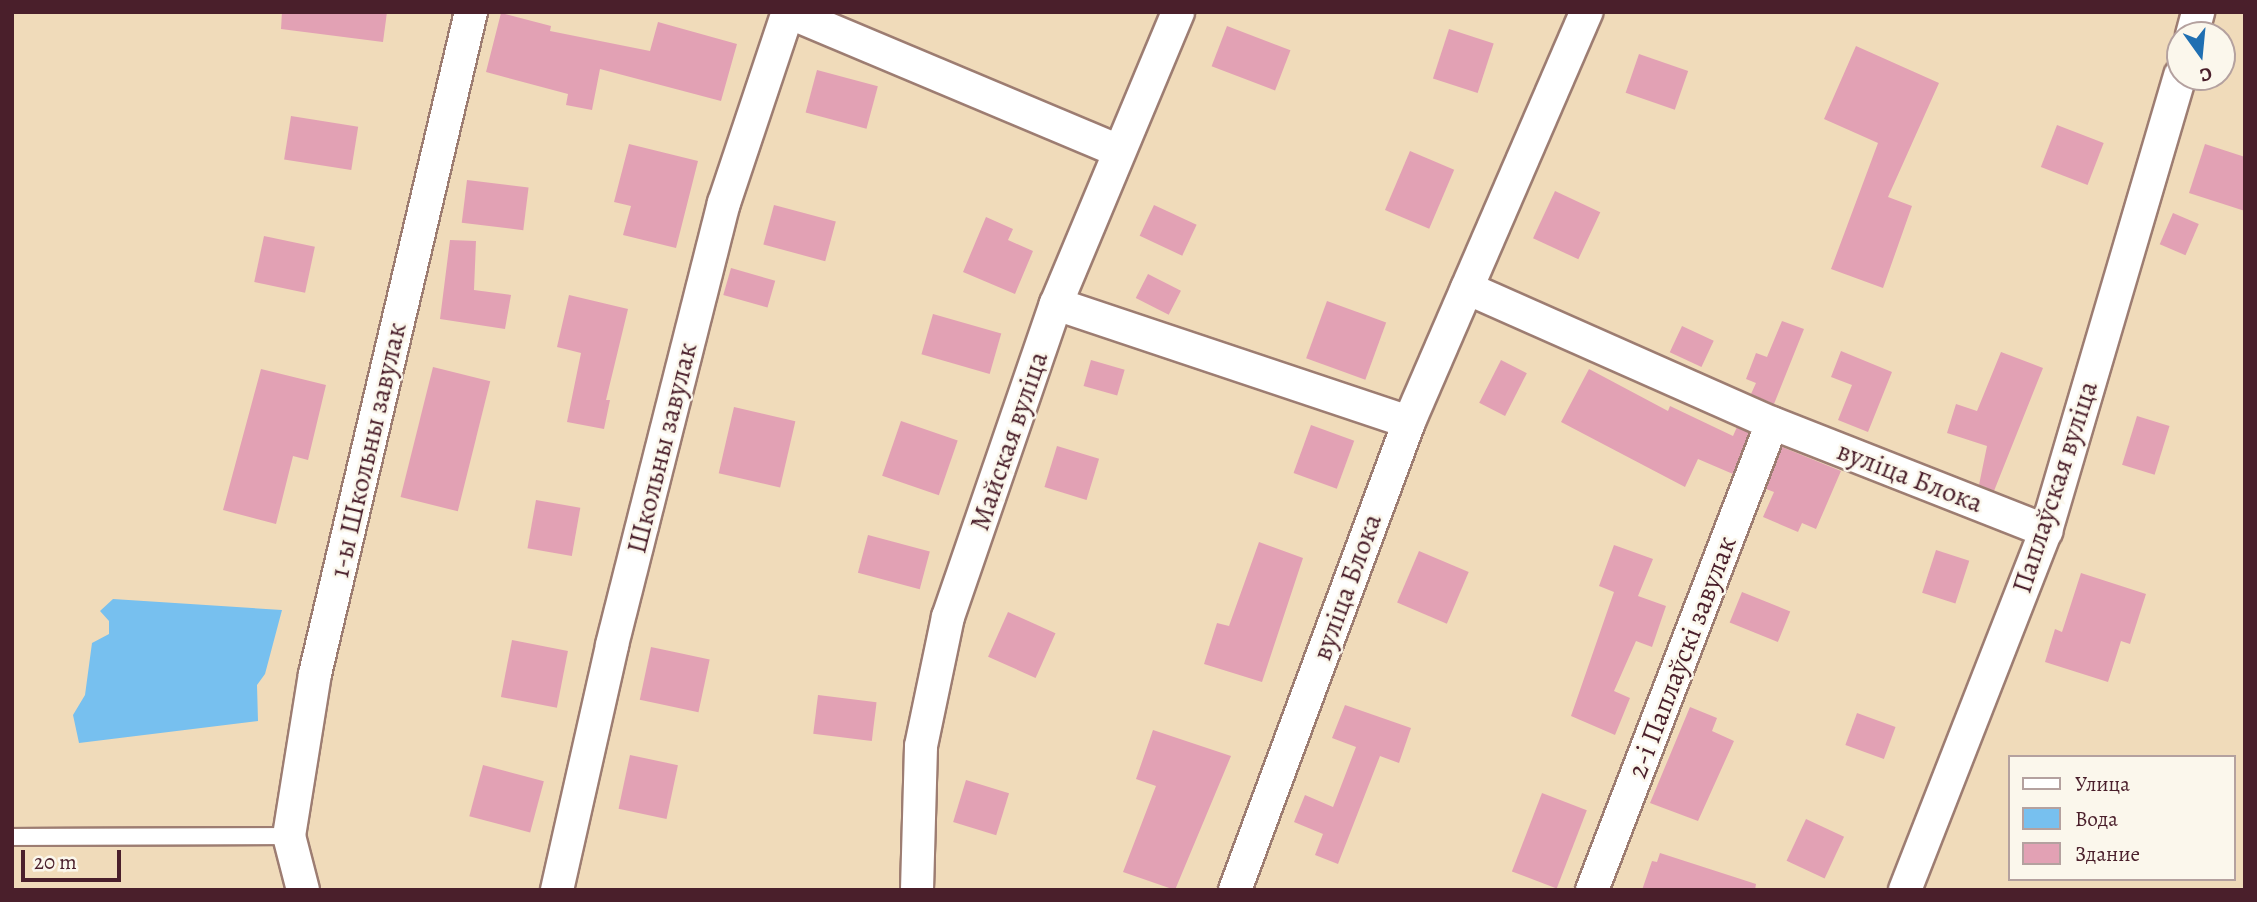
<!DOCTYPE html>
<html>
<head>
<meta charset="utf-8">
<style>
	body { margin:0 }
	#map { position:relative; width:2257px; height:902px; overflow:hidden; background:#f0dbba; font-family:Alegreya,serif }
	div>[style] { position:absolute }
	.water>* { inset:0; background:#77c0ef }
	.building>* { inset:0; background:#e2a1b4; transform-origin:0 0 }
	.roads { filter:drop-shadow(2px 0 #9d7d72) drop-shadow(-2px 0 #9d7d72) drop-shadow(0 2px #9d7d72) drop-shadow(0 -2px #9d7d72) }
	.lane>* { height:16px; margin:-8px; padding:0 8px; transform-origin:8px; border-radius:8px; background:#fff }
	.street>* { height:32px; margin:-16px; padding:0 16px; transform-origin:16px; border-radius:16px; background:#fff }
	span { translate:-50% -50%; white-space:nowrap; text-align:center; line-height:1.15; -webkit-text-stroke:5px #fbf7ec; paint-order:stroke }
	.street-label { font-size:28px; color:#4a1f2b }
	.frame { position:absolute; inset:0; border:14px solid #4a1f2b; pointer-events:none }
	.legend { position:absolute; left:2008px; top:755px; width:228px; height:126px; box-sizing:border-box; background:#fbf7ec; border:2px solid #b4a19f; margin:0; padding:9px 12px; list-style:none; font-size:21px; color:#4a1f2b }
	.legend li { display:flex; align-items:center; gap:14px; height:35px }
	.legend b { width:35px; border:2px solid #b4a19f }
	.north { position:absolute; left:2166px; top:21px; width:70px; height:70px; box-sizing:border-box; background:#fbf7ec; border:2px solid #b4a19f; border-radius:50%; rotate:165deg; font-size:19px; font-weight:700; line-height:28px; text-align:center; color:#4a1f2b }
	.north::after { content:''; display:block; margin:auto; width:24px; height:32px; background:#1f6fb2; clip-path:polygon(50% 0,100% 100%,50% 72%,0 100%) }
	.scale { position:absolute; left:21px; top:850px; width:100px; height:32px; box-sizing:border-box; border:4px solid #4a1f2b; border-top:0; padding-left:9px; font-size:21px; line-height:24px; white-space:nowrap; color:#4a1f2b; -webkit-text-stroke:5px #fbf7ec; paint-order:stroke }
</style>
</head>
<body>
<div id="map">
	<div class="water">
		<i style="clip-path:polygon(113px 599px,282px 610px,265px 674px,257px 685px,258px 721px,79px 743px,73px 715px,85px 695px,92px 643px,109px 634px,109px 621px,100px 611px)"></i>
	</div>
	<div class="building">
		<i style="clip-path:polygon(282px 12px,387px 12px,383px 42px,281px 29px)"></i>
		<i style="clip-path:polygon(501px 13px,551px 26px,550px 31px,650px 51px,658px 22px,737px 44px,721px 101px,600px 69px,592px 110px,566px 105px,568px 94px,486px 72px)"></i>
		<i style="left:1227px;top:26px;width:68px;height:43px;rotate:21deg"></i>
		<i style="left:1449px;top:29px;width:47px;height:52px;rotate:18deg"></i>
		<i style="clip-path:polygon(1856px 46px,1939px 83px,1888px 197px,1912px 206px,1883px 288px,1831px 269px,1878px 143px,1824px 119px)"></i>
		<i style="left:1639px;top:54px;width:52px;height:41px;rotate:19deg"></i>
		<i style="left:817px;top:70px;width:63px;height:44px;rotate:15deg"></i>
		<i style="left:291px;top:116px;width:68px;height:44px;rotate:9deg"></i>
		<i style="left:2057px;top:125px;width:50px;height:45px;rotate:21deg"></i>
		<i style="clip-path:polygon(629px 144px,698px 161px,676px 248px,623px 235px,631px 206px,614px 202px)"></i>
		<i style="clip-path:polygon(2205px 144px,2245px 157px,2245px 211px,2189px 193px)"></i>
		<i style="left:1410px;top:151px;width:48px;height:64px;rotate:23deg"></i>
		<i style="left:467px;top:180px;width:62px;height:43px;rotate:7deg"></i>
		<i style="left:1555px;top:191px;width:50px;height:52px;rotate:25deg"></i>
		<i style="left:774px;top:205px;width:64px;height:41px;rotate:15deg"></i>
		<i style="left:1154px;top:205px;width:47px;height:34px;rotate:25deg"></i>
		<i style="left:2173px;top:213px;width:28px;height:34px;rotate:23deg"></i>
		<i style="clip-path:polygon(986px 217px,1013px 229px,1008px 240px,1033px 251px,1015px 294px,963px 272px)"></i>
		<i style="left:264px;top:236px;width:52px;height:47px;rotate:12deg"></i>
		<i style="clip-path:polygon(450px 240px,476px 241px,474px 290px,511px 295px,505px 329px,440px 319px)"></i>
		<i style="left:731px;top:268px;width:46px;height:28px;rotate:16deg"></i>
		<i style="left:1148px;top:274px;width:37px;height:27px;rotate:27deg"></i>
		<i style="clip-path:polygon(569px 295px,628px 309px,606px 400px,610px 400px,604px 429px,567px 422px,581px 353px,557px 347px)"></i>
		<i style="left:1327px;top:301px;width:63px;height:61px;rotate:20deg"></i>
		<i style="left:933px;top:314px;width:71px;height:42px;rotate:16deg"></i>
		<i style="clip-path:polygon(1782px 321px,1804px 329px,1774px 404px,1751px 394px,1756px 383px,1746px 379px,1756px 353px,1767px 357px)"></i>
		<i style="left:1682px;top:326px;width:35px;height:29px;rotate:25deg"></i>
		<i style="clip-path:polygon(1841px 351px,1892px 372px,1868px 432px,1838px 420px,1852px 385px,1831px 377px)"></i>
		<i style="clip-path:polygon(2001px 352px,2043px 368px,1994px 491px,1979px 485px,1987px 446px,1947px 433px,1956px 404px,1977px 411px)"></i>
		<i style="left:1091px;top:360px;width:35px;height:27px;rotate:16deg"></i>
		<i style="left:1501px;top:360px;width:29px;height:48px;rotate:27deg"></i>
		<i style="left:433px;top:367px;width:59px;height:134px;rotate:14deg"></i>
		<i style="clip-path:polygon(261px 369px,326px 385px,308px 460px,293px 456px,276px 524px,223px 510px)"></i>
		<i style="clip-path:polygon(1589px 369px,1668px 411px,1670px 406px,1733px 436px,1737px 427px,1749px 433px,1733px 474px,1698px 459px,1685px 487px,1561px 422px)"></i>
		<i style="left:734px;top:407px;width:63px;height:68px;rotate:13deg"></i>
		<i style="left:2137px;top:416px;width:34px;height:51px;rotate:17deg"></i>
		<i style="left:901px;top:421px;width:60px;height:58px;rotate:19deg"></i>
		<i style="left:1311px;top:425px;width:46px;height:51px;rotate:20deg"></i>
		<i style="left:1057px;top:446px;width:44px;height:43px;rotate:17deg"></i>
		<i style="clip-path:polygon(1782px 447px,1841px 471px,1816px 529px,1802px 523px,1798px 532px,1763px 517px,1774px 492px,1766px 489px)"></i>
		<i style="left:536px;top:500px;width:45px;height:49px;rotate:10deg"></i>
		<i style="left:868px;top:535px;width:64px;height:39px;rotate:15deg"></i>
		<i style="clip-path:polygon(1259px 542px,1303px 558px,1262px 682px,1204px 664px,1217px 623px,1229px 626px)"></i>
		<i style="clip-path:polygon(1614px 545px,1653px 559px,1638px 596px,1666px 606px,1652px 647px,1636px 641px,1614px 691px,1630px 698px,1615px 735px,1571px 716px,1614px 592px,1599px 586px)"></i>
		<i style="left:1936px;top:550px;width:35px;height:45px;rotate:18deg"></i>
		<i style="left:1419px;top:551px;width:54px;height:56px;rotate:23deg"></i>
		<i style="clip-path:polygon(2081px 573px,2146px 594px,2130px 644px,2121px 641px,2108px 682px,2045px 662px,2055px 629px,2062px 632px)"></i>
		<i style="left:1742px;top:592px;width:52px;height:33px;rotate:22deg"></i>
		<i style="left:1008px;top:612px;width:52px;height:49px;rotate:24deg"></i>
		<i style="left:512px;top:640px;width:57px;height:58px;rotate:11deg"></i>
		<i style="left:651px;top:647px;width:60px;height:54px;rotate:12deg"></i>
		<i style="left:818px;top:695px;width:59px;height:39px;rotate:7deg"></i>
		<i style="clip-path:polygon(1345px 705px,1411px 728px,1399px 763px,1380px 756px,1338px 864px,1315px 855px,1323px 834px,1294px 822px,1305px 795px,1333px 807px,1356px 747px,1332px 738px)"></i>
		<i style="clip-path:polygon(1690px 707px,1717px 718px,1712px 731px,1734px 741px,1698px 821px,1650px 803px)"></i>
		<i style="left:1857px;top:713px;width:41px;height:34px;rotate:20deg"></i>
		<i style="clip-path:polygon(1153px 730px,1231px 756px,1175px 890px,1123px 872px,1156px 786px,1136px 779px)"></i>
		<i style="left:630px;top:755px;width:49px;height:55px;rotate:12deg"></i>
		<i style="left:483px;top:765px;width:63px;height:53px;rotate:15deg"></i>
		<i style="left:966px;top:780px;width:45px;height:44px;rotate:17deg"></i>
		<i style="left:1542px;top:793px;width:48px;height:84px;rotate:21deg"></i>
		<i style="left:1806px;top:819px;width:42px;height:46px;rotate:25deg"></i>
		<i style="clip-path:polygon(1660px 853px,1756px 884px,1755px 890px,1642px 890px,1652px 861px,1657px 862px)"></i>
	</div>
	<div class="roads">
		<div class="lane">
			<i style="left:12px;top:837px;width:277px;rotate:-0.2deg"></i>
		</div>
		<div class="street">
			<i style="left:788px;top:12px;width:359px;rotate:22.8deg"></i>
			<i style="left:2192px;top:35px;width:24px;rotate:-75deg"></i>
			<i style="left:1467px;top:288px;width:334px;rotate:23.9deg"></i>
			<i style="left:1772px;top:423px;width:295px;rotate:21.5deg"></i>
			<i style="left:1056px;top:304px;width:372px;rotate:18.5deg"></i>
			<i style="left:303px;top:890px;width:56px;rotate:-104.5deg"></i>
			<i style="left:289px;top:836px;width:164px;rotate:-80.9deg"></i>
			<i style="left:315px;top:674px;width:680px;rotate:-76.74deg"></i>
			<i style="left:557px;top:890px;width:251px;rotate:-77.3deg"></i>
			<i style="left:612px;top:645px;width:456px;rotate:-75.8deg"></i>
			<i style="left:724px;top:203px;width:201px;rotate:-71.5deg"></i>
			<i style="left:917px;top:890px;width:144px;rotate:-88.4deg"></i>
			<i style="left:921px;top:746px;width:132px;rotate:-78.2deg"></i>
			<i style="left:948px;top:617px;width:331px;rotate:-71deg"></i>
			<i style="left:1056px;top:304px;width:316px;rotate:-67.3deg"></i>
			<i style="left:1235px;top:890px;width:499px;rotate:-69.6deg"></i>
			<i style="left:1409px;top:422px;width:447px;rotate:-66.6deg"></i>
			<i style="left:1592px;top:890px;width:500px;rotate:-68.92deg"></i>
			<i style="left:1905px;top:890px;width:386px;rotate:-68.6deg"></i>
			<i style="left:2046px;top:531px;width:475px;rotate:-73.6deg"></i>
		</div>
	</div>
	<div class="street-label">
		<span style="left:1009px;top:441px;rotate:-71deg">Майская вуліца</span>
		<span style="left:662px;top:448px;rotate:-76deg">Школьны завулак</span>
		<span style="left:368px;top:450px;rotate:-77deg">1-ы Школьны завулак</span>
		<span style="left:1910px;top:477px;rotate:21deg">вуліца Блока</span>
		<span style="left:2055px;top:487px;rotate:-72deg">Паплаўская вуліца</span>
		<span style="left:1347px;top:587px;rotate:-70deg">вуліца Блока</span>
		<span style="left:1682px;top:657px;rotate:-69deg">2-і Паплаўскі завулак</span>
	</div>
	<div class="frame"></div>
	<ul class="legend">
	<li><b style="height:9px;background:#fff"></b>Улица</li>
	<li><b style="height:19px;background:#77c0ef"></b>Вода</li>
	<li><b style="height:19px;background:#e2a1b4"></b>Здание</li>
	</ul>
	<div class="north">С</div>
	<div class="scale">20 m</div>
</div>
</body>
</html>
